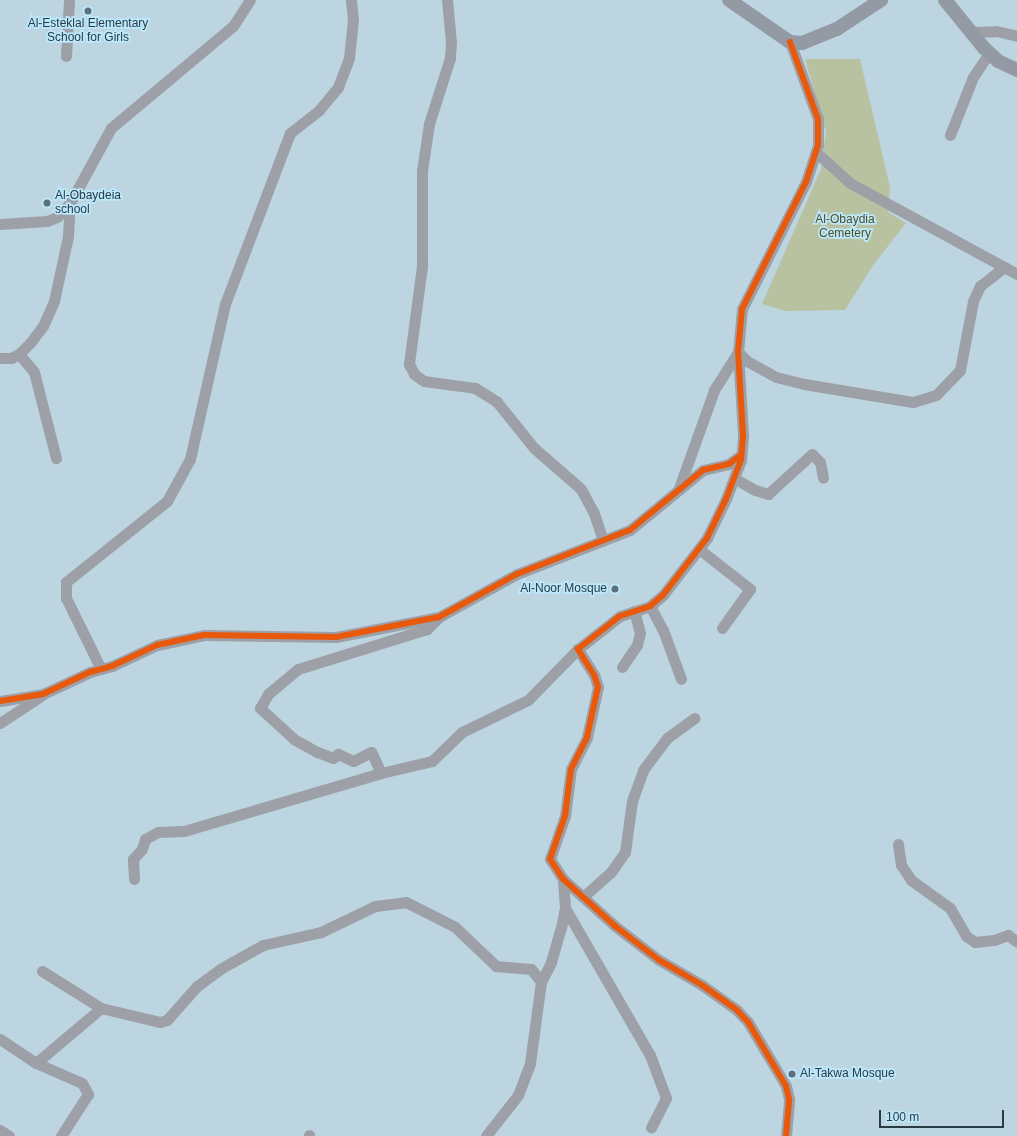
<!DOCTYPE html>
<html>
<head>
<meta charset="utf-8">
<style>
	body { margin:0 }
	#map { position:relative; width:1017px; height:1136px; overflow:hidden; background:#bdd5e0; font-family:Arial,sans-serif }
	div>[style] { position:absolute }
	.green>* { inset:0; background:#b9c2a0 }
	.minor>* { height:11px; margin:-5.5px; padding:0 5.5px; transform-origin:5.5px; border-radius:5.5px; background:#9da0a7 }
	.major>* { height:14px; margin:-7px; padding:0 7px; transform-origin:7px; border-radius:7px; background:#949aa3 }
	.cycleway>* { height:6px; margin:-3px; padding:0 3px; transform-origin:3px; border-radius:3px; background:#e8590c }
	.dots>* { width:11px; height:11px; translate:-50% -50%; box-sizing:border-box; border:2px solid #bbe8fc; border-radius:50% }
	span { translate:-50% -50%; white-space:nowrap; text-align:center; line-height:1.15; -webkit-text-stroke:3.5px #bbe8fc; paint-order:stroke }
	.poi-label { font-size:12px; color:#293b43 }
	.left { translate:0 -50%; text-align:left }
	.right { translate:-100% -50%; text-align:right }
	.park-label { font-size:12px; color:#504e20 }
	.scale { position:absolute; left:879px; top:1110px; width:125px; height:18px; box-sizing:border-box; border:2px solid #293b43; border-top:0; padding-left:5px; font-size:12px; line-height:14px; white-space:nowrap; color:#293b43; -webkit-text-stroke:3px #bbe8fc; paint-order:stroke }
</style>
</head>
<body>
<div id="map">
	<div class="green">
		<i style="clip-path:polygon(805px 59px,860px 59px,890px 187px,888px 212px,906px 223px,874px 264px,845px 310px,785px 311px,762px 304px,821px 169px,826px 132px)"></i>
	</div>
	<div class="minor">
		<i style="left:447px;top:0;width:42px;rotate:84.6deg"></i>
		<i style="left:451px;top:42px;width:16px;rotate:94deg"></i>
		<i style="left:450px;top:58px;width:69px;rotate:107.7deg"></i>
		<i style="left:429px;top:124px;width:48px;rotate:98.5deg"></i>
		<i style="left:422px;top:171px;width:95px;rotate:90deg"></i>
		<i style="left:422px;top:266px;width:99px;rotate:97.6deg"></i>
		<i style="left:409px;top:364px;width:11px;rotate:63deg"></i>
		<i style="left:414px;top:374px;width:12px;rotate:35deg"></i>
		<i style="left:424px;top:381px;width:51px;rotate:7.8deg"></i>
		<i style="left:475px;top:388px;width:26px;rotate:32deg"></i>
		<i style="left:497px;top:402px;width:59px;rotate:51.2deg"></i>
		<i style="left:534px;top:448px;width:62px;rotate:41.1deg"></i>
		<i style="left:581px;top:489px;width:27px;rotate:62deg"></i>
		<i style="left:594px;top:513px;width:29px;rotate:72deg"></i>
		<i style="left:972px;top:32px;width:24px;rotate:-2deg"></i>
		<i style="left:996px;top:31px;width:22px;rotate:13deg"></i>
		<i style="left:66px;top:56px;width:56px;rotate:-86.9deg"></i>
		<i style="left:950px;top:135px;width:62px;rotate:-68.4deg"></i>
		<i style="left:973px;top:77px;width:29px;rotate:-56deg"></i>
		<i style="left:816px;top:152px;width:46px;rotate:42.4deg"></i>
		<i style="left:850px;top:183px;width:190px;rotate:28.6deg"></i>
		<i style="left:0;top:224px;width:47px;rotate:-3.7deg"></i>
		<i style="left:47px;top:221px;width:11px;rotate:-22deg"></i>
		<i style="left:57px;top:217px;width:19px;rotate:-47deg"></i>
		<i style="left:70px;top:203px;width:85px;rotate:-61.3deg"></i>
		<i style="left:111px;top:128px;width:159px;rotate:-39.9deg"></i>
		<i style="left:233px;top:26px;width:31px;rotate:-57deg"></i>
		<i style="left:19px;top:354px;width:23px;rotate:50deg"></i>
		<i style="left:34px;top:372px;width:89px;rotate:75.7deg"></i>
		<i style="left:0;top:358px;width:11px"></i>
		<i style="left:11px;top:358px;width:9px;rotate:-27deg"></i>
		<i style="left:19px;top:354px;width:16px;rotate:-45deg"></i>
		<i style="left:30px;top:343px;width:21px;rotate:-53deg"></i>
		<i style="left:43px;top:326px;width:27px;rotate:-66deg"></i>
		<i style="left:54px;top:301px;width:66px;rotate:-77.8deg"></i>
		<i style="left:68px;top:236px;width:33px;rotate:-87deg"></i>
		<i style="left:734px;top:478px;width:24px;rotate:30deg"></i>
		<i style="left:755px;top:490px;width:14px;rotate:17deg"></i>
		<i style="left:768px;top:494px;width:59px;rotate:-42.3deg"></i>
		<i style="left:812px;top:454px;width:11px;rotate:45deg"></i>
		<i style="left:820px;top:462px;width:16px;rotate:79deg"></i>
		<i style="left:679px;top:488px;width:104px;rotate:-70.3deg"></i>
		<i style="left:714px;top:390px;width:45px;rotate:-57.7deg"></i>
		<i style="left:738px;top:352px;width:13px;rotate:45deg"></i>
		<i style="left:747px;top:361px;width:33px;rotate:29deg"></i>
		<i style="left:776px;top:377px;width:29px;rotate:14deg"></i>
		<i style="left:804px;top:384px;width:110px;rotate:9.4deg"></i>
		<i style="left:913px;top:402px;width:24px;rotate:-17deg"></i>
		<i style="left:936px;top:395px;width:35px;rotate:-46deg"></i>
		<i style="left:960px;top:370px;width:70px;rotate:-79.3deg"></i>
		<i style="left:973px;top:301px;width:17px;rotate:-65deg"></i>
		<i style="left:980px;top:286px;width:31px;rotate:-38deg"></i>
		<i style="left:699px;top:549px;width:65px;rotate:38.1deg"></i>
		<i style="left:750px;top:589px;width:48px;rotate:125.7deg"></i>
		<i style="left:650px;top:606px;width:27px;rotate:62deg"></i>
		<i style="left:663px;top:630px;width:52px;rotate:69.8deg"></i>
		<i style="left:622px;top:667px;width:27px;rotate:-56deg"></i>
		<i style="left:637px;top:645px;width:12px;rotate:-76deg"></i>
		<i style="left:640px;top:633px;width:23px;rotate:-105deg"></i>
		<i style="left:101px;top:669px;width:79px;rotate:-116.2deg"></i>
		<i style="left:66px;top:598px;width:16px;rotate:-90deg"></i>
		<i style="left:66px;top:582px;width:129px;rotate:-38.7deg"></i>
		<i style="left:167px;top:501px;width:48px;rotate:-61.3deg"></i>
		<i style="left:190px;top:459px;width:159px;rotate:-77.3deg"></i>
		<i style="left:225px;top:304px;width:183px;rotate:-69.2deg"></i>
		<i style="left:290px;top:133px;width:37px;rotate:-38deg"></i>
		<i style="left:319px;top:110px;width:30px;rotate:-50deg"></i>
		<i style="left:338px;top:87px;width:31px;rotate:-69deg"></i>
		<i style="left:349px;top:58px;width:38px;rotate:-84deg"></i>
		<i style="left:353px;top:20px;width:20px;rotate:-96deg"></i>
		<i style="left:0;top:701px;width:44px;rotate:-9.2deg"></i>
		<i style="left:43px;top:694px;width:52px;rotate:-25.1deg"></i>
		<i style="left:90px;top:672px;width:23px;rotate:-15deg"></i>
		<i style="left:112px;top:666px;width:50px;rotate:-25deg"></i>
		<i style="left:157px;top:645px;width:48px;rotate:-12deg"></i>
		<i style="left:204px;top:635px;width:132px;rotate:0.9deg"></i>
		<i style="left:336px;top:637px;width:105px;rotate:-11deg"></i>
		<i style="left:439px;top:617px;width:89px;rotate:-28.9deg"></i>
		<i style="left:517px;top:574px;width:121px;rotate:-21.3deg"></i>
		<i style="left:630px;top:530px;width:94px;rotate:-39.4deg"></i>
		<i style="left:703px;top:470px;width:27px;rotate:-13deg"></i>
		<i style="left:729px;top:464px;width:15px;rotate:-37deg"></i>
		<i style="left:0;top:723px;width:49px;rotate:-33.4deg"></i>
		<i style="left:381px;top:773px;width:23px;rotate:-115deg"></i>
		<i style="left:371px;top:752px;width:20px;rotate:153deg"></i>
		<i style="left:353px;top:761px;width:17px;rotate:-155deg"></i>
		<i style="left:338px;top:754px;width:6px;rotate:141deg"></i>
		<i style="left:333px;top:758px;width:17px;rotate:-159deg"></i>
		<i style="left:317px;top:752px;width:26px;rotate:-151deg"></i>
		<i style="left:294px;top:739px;width:46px;rotate:-137.6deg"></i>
		<i style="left:260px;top:708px;width:16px;rotate:-60deg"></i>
		<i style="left:268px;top:694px;width:39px;rotate:-40deg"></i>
		<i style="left:298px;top:669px;width:135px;rotate:-17.2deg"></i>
		<i style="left:427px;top:629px;width:17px;rotate:-45deg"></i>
		<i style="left:898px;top:844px;width:21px;rotate:82deg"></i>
		<i style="left:901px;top:865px;width:18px;rotate:56deg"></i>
		<i style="left:911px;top:880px;width:48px;rotate:35.7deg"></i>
		<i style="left:950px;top:908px;width:32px;rotate:60deg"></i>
		<i style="left:966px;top:936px;width:11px;rotate:34deg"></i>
		<i style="left:975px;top:942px;width:19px;rotate:-6deg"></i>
		<i style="left:994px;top:940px;width:15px;rotate:-20deg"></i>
		<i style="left:1008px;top:935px;width:11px;rotate:38deg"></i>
		<i style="left:134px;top:879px;width:20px;rotate:-93deg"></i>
		<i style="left:133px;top:859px;width:13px;rotate:-48deg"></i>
		<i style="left:142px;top:849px;width:10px;rotate:-73deg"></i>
		<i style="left:145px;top:839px;width:15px;rotate:-28deg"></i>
		<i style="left:158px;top:832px;width:26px;rotate:-2deg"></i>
		<i style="left:184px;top:831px;width:205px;rotate:-16.4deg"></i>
		<i style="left:381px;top:773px;width:52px;rotate:-13.2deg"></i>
		<i style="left:432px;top:761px;width:42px;rotate:-44deg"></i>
		<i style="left:462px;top:732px;width:73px;rotate:-25.9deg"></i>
		<i style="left:528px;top:700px;width:71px;rotate:-45.6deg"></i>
		<i style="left:583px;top:897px;width:38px;rotate:-42deg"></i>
		<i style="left:611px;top:872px;width:24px;rotate:-55deg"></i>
		<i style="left:625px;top:852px;width:51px;rotate:-82.2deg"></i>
		<i style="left:632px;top:801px;width:33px;rotate:-70deg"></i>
		<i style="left:643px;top:770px;width:40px;rotate:-53deg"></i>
		<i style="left:667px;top:738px;width:34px;rotate:-36deg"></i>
		<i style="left:565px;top:908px;width:170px;rotate:60deg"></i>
		<i style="left:650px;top:1055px;width:46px;rotate:69.6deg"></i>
		<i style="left:666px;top:1098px;width:33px;rotate:117deg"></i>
		<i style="left:42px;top:971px;width:70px;rotate:32.1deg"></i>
		<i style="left:101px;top:1008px;width:61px;rotate:13.3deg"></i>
		<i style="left:160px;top:1022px;width:7px;rotate:-16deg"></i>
		<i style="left:167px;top:1020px;width:45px;rotate:-48.6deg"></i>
		<i style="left:197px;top:986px;width:29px;rotate:-36deg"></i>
		<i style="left:220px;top:969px;width:49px;rotate:-29.2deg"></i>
		<i style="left:263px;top:945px;width:59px;rotate:-12.6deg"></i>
		<i style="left:321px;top:932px;width:60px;rotate:-25.7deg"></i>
		<i style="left:375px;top:906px;width:31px;rotate:-7deg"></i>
		<i style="left:406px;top:902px;width:55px;rotate:27deg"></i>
		<i style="left:455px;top:927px;width:57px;rotate:43.6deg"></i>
		<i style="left:496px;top:966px;width:35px;rotate:5deg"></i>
		<i style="left:531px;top:969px;width:16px;rotate:52deg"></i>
		<i style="left:0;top:1039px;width:43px;rotate:33.7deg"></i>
		<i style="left:36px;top:1063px;width:50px;rotate:23.5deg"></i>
		<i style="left:82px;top:1083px;width:13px;rotate:61deg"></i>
		<i style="left:88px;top:1094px;width:50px;rotate:122.7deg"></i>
		<i style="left:36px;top:1063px;width:85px;rotate:-40.2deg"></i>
		<i style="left:0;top:1130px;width:11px;rotate:34deg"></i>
		<i style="left:309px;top:1136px;width:1px;rotate:-90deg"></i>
		<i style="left:486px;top:1136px;width:52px;rotate:-52deg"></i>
		<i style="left:518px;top:1095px;width:34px;rotate:-69deg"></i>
		<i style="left:530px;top:1063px;width:82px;rotate:-82.3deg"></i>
		<i style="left:541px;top:982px;width:22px;rotate:-63deg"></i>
		<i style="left:551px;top:962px;width:35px;rotate:-74deg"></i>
		<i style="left:561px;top:928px;width:20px;rotate:-79deg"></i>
		<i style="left:565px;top:908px;width:29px;rotate:-94deg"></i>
		<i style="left:786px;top:1136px;width:37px;rotate:-85deg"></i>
		<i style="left:789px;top:1099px;width:13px;rotate:-103deg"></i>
		<i style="left:786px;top:1086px;width:74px;rotate:-120.7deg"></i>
		<i style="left:748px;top:1022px;width:16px;rotate:-133deg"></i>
		<i style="left:737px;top:1010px;width:43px;rotate:-144.5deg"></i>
		<i style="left:702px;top:985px;width:50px;rotate:-149.8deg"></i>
		<i style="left:659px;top:960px;width:56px;rotate:-142.3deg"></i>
		<i style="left:615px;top:926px;width:70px;rotate:-137.9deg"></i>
		<i style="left:563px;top:879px;width:24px;rotate:-123deg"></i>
		<i style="left:550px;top:859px;width:46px;rotate:-70.8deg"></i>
		<i style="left:565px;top:816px;width:47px;rotate:-82.7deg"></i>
		<i style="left:571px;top:769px;width:36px;rotate:-63deg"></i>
		<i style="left:587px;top:737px;width:51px;rotate:-77.6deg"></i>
		<i style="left:598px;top:687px;width:13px;rotate:-108deg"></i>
		<i style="left:594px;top:675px;width:31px;rotate:-122deg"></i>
		<i style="left:578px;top:649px;width:53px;rotate:-38.2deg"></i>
		<i style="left:620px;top:616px;width:32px;rotate:-18deg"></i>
		<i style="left:650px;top:606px;width:17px;rotate:-40deg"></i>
		<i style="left:663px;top:595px;width:72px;rotate:-52.3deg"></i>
		<i style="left:707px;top:538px;width:43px;rotate:-64deg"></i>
		<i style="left:726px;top:499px;width:42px;rotate:-69deg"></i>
		<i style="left:741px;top:460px;width:25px;rotate:-85deg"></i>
		<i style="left:743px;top:435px;width:83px;rotate:-93.4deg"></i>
		<i style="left:738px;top:352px;width:43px;rotate:-84.7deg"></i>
		<i style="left:742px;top:309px;width:142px;rotate:-63.3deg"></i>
		<i style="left:806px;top:182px;width:39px;rotate:-72deg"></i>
		<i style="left:818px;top:145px;width:26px;rotate:-90deg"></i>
		<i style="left:818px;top:119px;width:82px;rotate:-110deg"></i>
	</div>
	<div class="major">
		<i style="left:729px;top:0;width:74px;rotate:34.5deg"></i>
		<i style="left:790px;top:42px;width:12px;rotate:5deg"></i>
		<i style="left:802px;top:43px;width:38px;rotate:-22deg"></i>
		<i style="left:837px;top:29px;width:53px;rotate:-33.4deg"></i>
		<i style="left:945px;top:0;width:62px;rotate:50.9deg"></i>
		<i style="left:984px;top:48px;width:19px;rotate:43deg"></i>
		<i style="left:998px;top:61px;width:21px;rotate:25deg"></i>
	</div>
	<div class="cycleway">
		<i style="left:0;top:701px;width:44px;rotate:-9.2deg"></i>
		<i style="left:43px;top:694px;width:52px;rotate:-25.1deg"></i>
		<i style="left:90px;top:672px;width:23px;rotate:-15deg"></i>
		<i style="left:112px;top:666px;width:50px;rotate:-25deg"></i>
		<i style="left:157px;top:645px;width:48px;rotate:-12deg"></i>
		<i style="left:204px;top:635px;width:132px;rotate:0.9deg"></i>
		<i style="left:336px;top:637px;width:105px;rotate:-11deg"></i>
		<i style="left:439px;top:617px;width:89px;rotate:-28.9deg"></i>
		<i style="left:517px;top:574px;width:121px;rotate:-21.3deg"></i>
		<i style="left:630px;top:530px;width:94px;rotate:-39.4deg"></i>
		<i style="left:703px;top:470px;width:27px;rotate:-13deg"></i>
		<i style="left:729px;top:464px;width:15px;rotate:-37deg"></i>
		<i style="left:786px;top:1136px;width:37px;rotate:-85deg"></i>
		<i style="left:789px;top:1099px;width:13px;rotate:-103deg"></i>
		<i style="left:786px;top:1086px;width:74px;rotate:-120.7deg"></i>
		<i style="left:748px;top:1022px;width:16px;rotate:-133deg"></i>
		<i style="left:737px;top:1010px;width:43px;rotate:-144.5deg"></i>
		<i style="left:702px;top:985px;width:50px;rotate:-149.8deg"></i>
		<i style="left:659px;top:960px;width:56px;rotate:-142.3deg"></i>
		<i style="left:615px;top:926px;width:70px;rotate:-137.9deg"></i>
		<i style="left:563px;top:879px;width:24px;rotate:-123deg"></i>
		<i style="left:550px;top:859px;width:46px;rotate:-70.8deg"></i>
		<i style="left:565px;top:816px;width:47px;rotate:-82.7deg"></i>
		<i style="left:571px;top:769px;width:36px;rotate:-63deg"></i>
		<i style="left:587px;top:737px;width:51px;rotate:-77.6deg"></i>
		<i style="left:598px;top:687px;width:13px;rotate:-108deg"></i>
		<i style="left:594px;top:675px;width:31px;rotate:-122deg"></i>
		<i style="left:578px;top:649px;width:53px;rotate:-38.2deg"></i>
		<i style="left:620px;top:616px;width:32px;rotate:-18deg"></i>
		<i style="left:650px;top:606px;width:17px;rotate:-40deg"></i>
		<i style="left:663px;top:595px;width:72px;rotate:-52.3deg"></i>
		<i style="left:707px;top:538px;width:43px;rotate:-64deg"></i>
		<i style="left:726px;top:499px;width:42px;rotate:-69deg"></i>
		<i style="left:741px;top:460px;width:25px;rotate:-85deg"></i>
		<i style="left:743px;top:435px;width:83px;rotate:-93.4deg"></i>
		<i style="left:738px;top:352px;width:43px;rotate:-84.7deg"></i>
		<i style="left:742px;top:309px;width:142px;rotate:-63.3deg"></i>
		<i style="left:806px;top:182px;width:39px;rotate:-72deg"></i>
		<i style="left:818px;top:145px;width:26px;rotate:-90deg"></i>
		<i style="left:818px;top:119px;width:82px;rotate:-110deg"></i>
	</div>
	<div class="dots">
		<i style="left:88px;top:11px;background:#5d717a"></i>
		<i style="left:47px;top:203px;background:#5d717a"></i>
		<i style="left:615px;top:589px;background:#5d717a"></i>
		<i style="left:792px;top:1074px;background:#5d717a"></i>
	</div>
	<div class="poi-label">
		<span style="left:88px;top:31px">Al-Esteklal Elementary<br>School for Girls</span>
		<span class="left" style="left:55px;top:203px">Al-Obaydeia<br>school</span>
		<span class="right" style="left:607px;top:589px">Al-Noor Mosque</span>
		<span class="left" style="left:800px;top:1074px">Al-Takwa Mosque</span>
	</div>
	<div class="park-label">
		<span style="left:845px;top:227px">Al-Obaydia<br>Cemetery</span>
	</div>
	<div class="scale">100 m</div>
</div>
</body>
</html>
